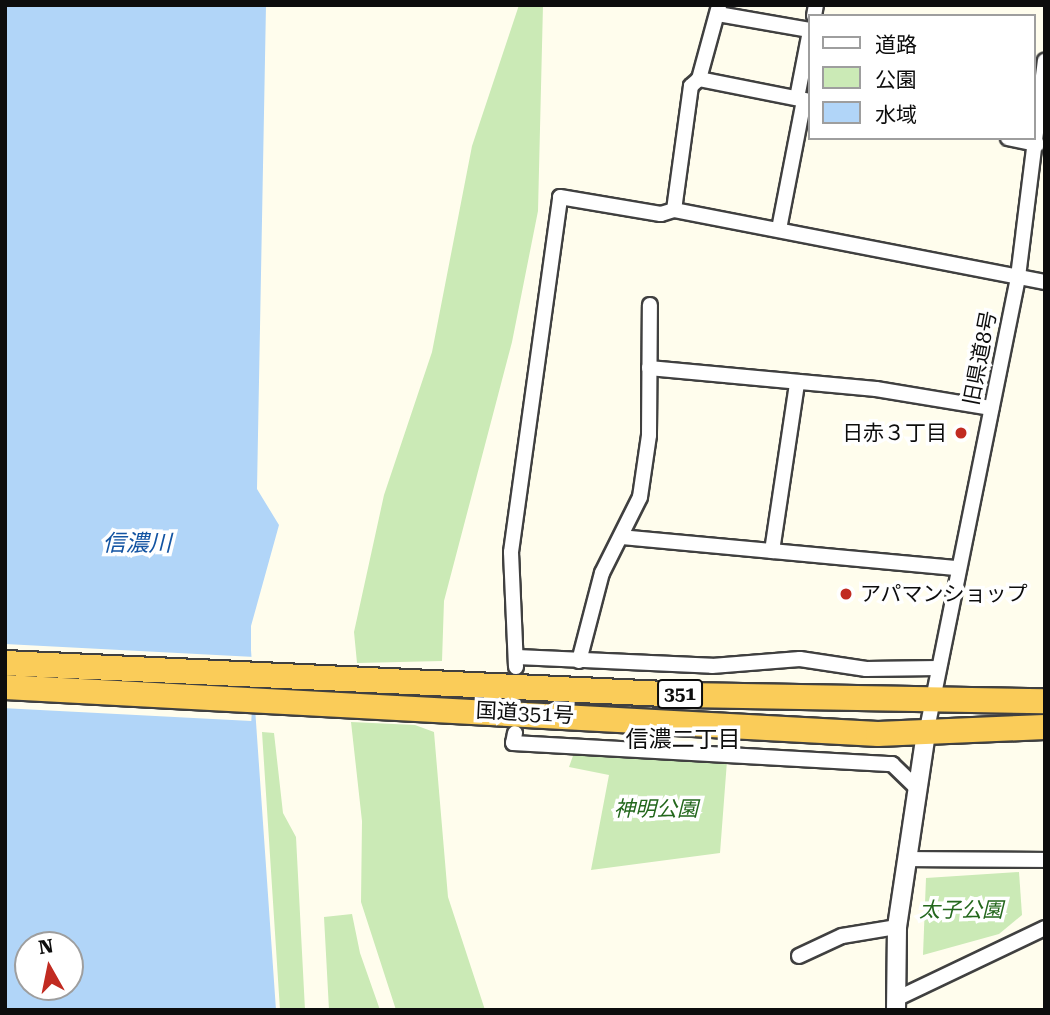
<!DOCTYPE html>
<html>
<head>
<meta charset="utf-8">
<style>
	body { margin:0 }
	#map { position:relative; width:1050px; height:1015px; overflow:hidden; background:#fffded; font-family:"Roboto Serif","Noto Sans JP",serif }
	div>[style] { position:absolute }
	.green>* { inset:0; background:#cbeab6 }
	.water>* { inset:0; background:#b1d5f8 }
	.pier>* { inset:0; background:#fffded; transform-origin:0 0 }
	.roads { filter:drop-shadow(2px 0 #404040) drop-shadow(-2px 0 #404040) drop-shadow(0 2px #404040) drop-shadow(0 -2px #404040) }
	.minor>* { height:14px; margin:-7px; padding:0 7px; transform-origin:7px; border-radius:7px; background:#fff }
	.tertiary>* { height:18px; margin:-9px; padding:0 9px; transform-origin:9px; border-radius:9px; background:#fff }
	.trunk>* { height:24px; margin:-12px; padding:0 12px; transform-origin:12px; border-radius:12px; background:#facc59 }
	.dots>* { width:19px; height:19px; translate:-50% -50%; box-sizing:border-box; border:4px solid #fff; border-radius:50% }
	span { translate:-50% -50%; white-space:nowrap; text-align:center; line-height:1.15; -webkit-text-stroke:7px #fff; paint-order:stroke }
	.shield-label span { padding:2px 5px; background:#fff; border:2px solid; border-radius:5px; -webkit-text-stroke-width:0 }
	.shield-label { font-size:19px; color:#0d0d0d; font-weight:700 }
	.street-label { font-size:21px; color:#0d0d0d }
	.poi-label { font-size:21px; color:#0d0d0d }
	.right { translate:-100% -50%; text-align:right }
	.left { translate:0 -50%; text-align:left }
	.park-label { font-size:21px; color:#23671c; font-style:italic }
	.water-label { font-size:23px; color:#1354a2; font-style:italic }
	.neighbourhood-label { font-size:23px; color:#0d0d0d }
	.frame { position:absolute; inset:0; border:7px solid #0d0d0d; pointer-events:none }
	.legend { position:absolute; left:808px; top:14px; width:228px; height:126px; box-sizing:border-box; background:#fff; border:2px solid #9e9e9e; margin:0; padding:9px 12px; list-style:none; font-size:21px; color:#0d0d0d }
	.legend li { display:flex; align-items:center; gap:14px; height:35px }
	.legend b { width:35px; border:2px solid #9e9e9e }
	.north { position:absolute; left:14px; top:931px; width:70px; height:70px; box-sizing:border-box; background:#fff; border:2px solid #9e9e9e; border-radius:50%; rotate:351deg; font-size:19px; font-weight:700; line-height:28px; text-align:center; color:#0d0d0d }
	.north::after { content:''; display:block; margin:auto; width:24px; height:32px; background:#c12b21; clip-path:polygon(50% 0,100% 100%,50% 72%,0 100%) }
</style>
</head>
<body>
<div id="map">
	<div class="green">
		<i style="clip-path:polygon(519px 5px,543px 5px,538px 211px,512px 342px,444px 601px,442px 661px,357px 663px,354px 632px,384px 495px,432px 352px,472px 146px)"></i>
		<i style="clip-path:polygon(351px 722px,415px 725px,434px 732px,448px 897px,485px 1010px,396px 1010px,361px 902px,362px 821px)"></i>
		<i style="clip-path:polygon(262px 732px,274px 733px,283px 813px,296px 837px,305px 1010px,280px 1010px)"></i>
		<i style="clip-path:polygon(574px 753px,727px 761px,720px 853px,591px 870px,609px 775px,569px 767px)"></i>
		<i style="clip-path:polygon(1019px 872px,1022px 915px,999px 934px,923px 955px,926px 878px)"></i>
		<i style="clip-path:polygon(352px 914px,360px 953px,380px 1010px,329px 1010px,324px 917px)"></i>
	</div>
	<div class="water">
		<i style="clip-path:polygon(evenodd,5px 5px,266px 5px,257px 489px,279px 525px,251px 626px,251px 650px,276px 1010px,5px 1010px,5px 5px,28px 945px,70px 945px,70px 987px,28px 987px,28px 945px)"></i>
	</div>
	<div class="pier">
		<i style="left:5px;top:644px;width:250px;height:64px;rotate:3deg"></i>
	</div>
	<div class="roads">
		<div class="minor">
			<i style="left:718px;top:14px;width:93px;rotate:9.9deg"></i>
			<i style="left:814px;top:16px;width:11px;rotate:-80deg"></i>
			<i style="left:699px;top:79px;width:76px;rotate:-74.7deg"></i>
			<i style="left:797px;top:98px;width:68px;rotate:-79deg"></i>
			<i style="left:1008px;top:138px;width:30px;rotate:12deg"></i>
			<i style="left:674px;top:210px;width:125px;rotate:-82.2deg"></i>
			<i style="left:691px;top:86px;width:11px;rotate:-41deg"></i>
			<i style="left:699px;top:79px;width:113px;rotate:11.2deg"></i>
			<i style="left:779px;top:229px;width:131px;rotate:-79deg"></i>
			<i style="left:649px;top:368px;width:228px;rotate:5.3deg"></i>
			<i style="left:876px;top:389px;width:117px;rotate:9.4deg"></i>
			<i style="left:621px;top:537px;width:337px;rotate:5.3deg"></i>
			<i style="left:772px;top:551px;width:170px;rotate:-81.5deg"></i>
			<i style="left:517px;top:657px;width:195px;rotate:2.6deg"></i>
			<i style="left:712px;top:666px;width:88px;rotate:-4.5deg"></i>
			<i style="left:800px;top:659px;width:67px;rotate:8.6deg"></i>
			<i style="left:866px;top:669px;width:72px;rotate:-0.8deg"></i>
			<i style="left:579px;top:661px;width:91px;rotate:-75.4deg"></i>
			<i style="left:602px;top:573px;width:85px;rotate:-63.4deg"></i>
			<i style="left:640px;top:497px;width:63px;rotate:-81.7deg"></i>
			<i style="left:649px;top:435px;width:130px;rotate:-89.6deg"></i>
			<i style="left:516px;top:667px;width:115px;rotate:-92.5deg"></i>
			<i style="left:511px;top:552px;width:358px;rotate:-82.1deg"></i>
			<i style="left:560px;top:197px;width:102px;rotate:9.6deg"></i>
			<i style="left:661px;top:214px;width:14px;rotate:-17deg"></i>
			<i style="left:674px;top:210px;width:378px;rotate:11deg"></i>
			<i style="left:515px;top:733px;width:10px;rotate:101deg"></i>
			<i style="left:513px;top:743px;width:380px;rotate:3.2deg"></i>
			<i style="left:892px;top:764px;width:33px;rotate:44deg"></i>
			<i style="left:926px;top:734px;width:466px;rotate:-78.6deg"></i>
			<i style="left:1018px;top:277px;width:218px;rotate:-82.9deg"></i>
			<i style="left:906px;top:859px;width:139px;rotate:0.4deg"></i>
			<i style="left:799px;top:956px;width:47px;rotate:-24.9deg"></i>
			<i style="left:842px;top:936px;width:56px;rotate:-9.3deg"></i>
			<i style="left:896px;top:999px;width:165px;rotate:-25.5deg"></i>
		</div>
		<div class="tertiary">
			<i style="left:896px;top:1010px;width:83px;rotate:-89.3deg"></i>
			<i style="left:897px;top:927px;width:195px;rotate:-81.5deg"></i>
		</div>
		<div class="trunk">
			<i style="left:5px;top:663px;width:682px;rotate:2.69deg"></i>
			<i style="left:686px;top:695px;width:359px;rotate:1deg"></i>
			<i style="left:5px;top:687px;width:874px;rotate:3.08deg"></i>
			<i style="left:878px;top:734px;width:167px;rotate:-2.4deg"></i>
		</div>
	</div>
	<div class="dots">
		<i style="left:961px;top:433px;background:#c12b21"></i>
		<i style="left:846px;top:594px;background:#c12b21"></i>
	</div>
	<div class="shield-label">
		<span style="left:680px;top:694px">351</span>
	</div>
	<div class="street-label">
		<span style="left:980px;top:358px;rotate:-79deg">旧県道8号</span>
		<span style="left:525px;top:713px;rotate:3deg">国道351号</span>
	</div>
	<div class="poi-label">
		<span class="right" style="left:947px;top:433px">日赤３丁目</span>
		<span class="left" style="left:860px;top:594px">アパマンショップ</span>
	</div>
	<div class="park-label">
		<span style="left:656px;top:809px">神明公園</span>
		<span style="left:961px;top:910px">太子公園</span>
	</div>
	<div class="water-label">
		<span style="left:137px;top:544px">信濃川</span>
	</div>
	<div class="neighbourhood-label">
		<span style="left:683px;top:740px">信濃二丁目</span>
	</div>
	<div class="frame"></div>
	<ul class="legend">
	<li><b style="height:9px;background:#fff"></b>道路</li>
	<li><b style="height:19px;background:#cbeab6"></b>公園</li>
	<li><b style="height:19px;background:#b1d5f8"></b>水域</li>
	</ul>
	<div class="north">N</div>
</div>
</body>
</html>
